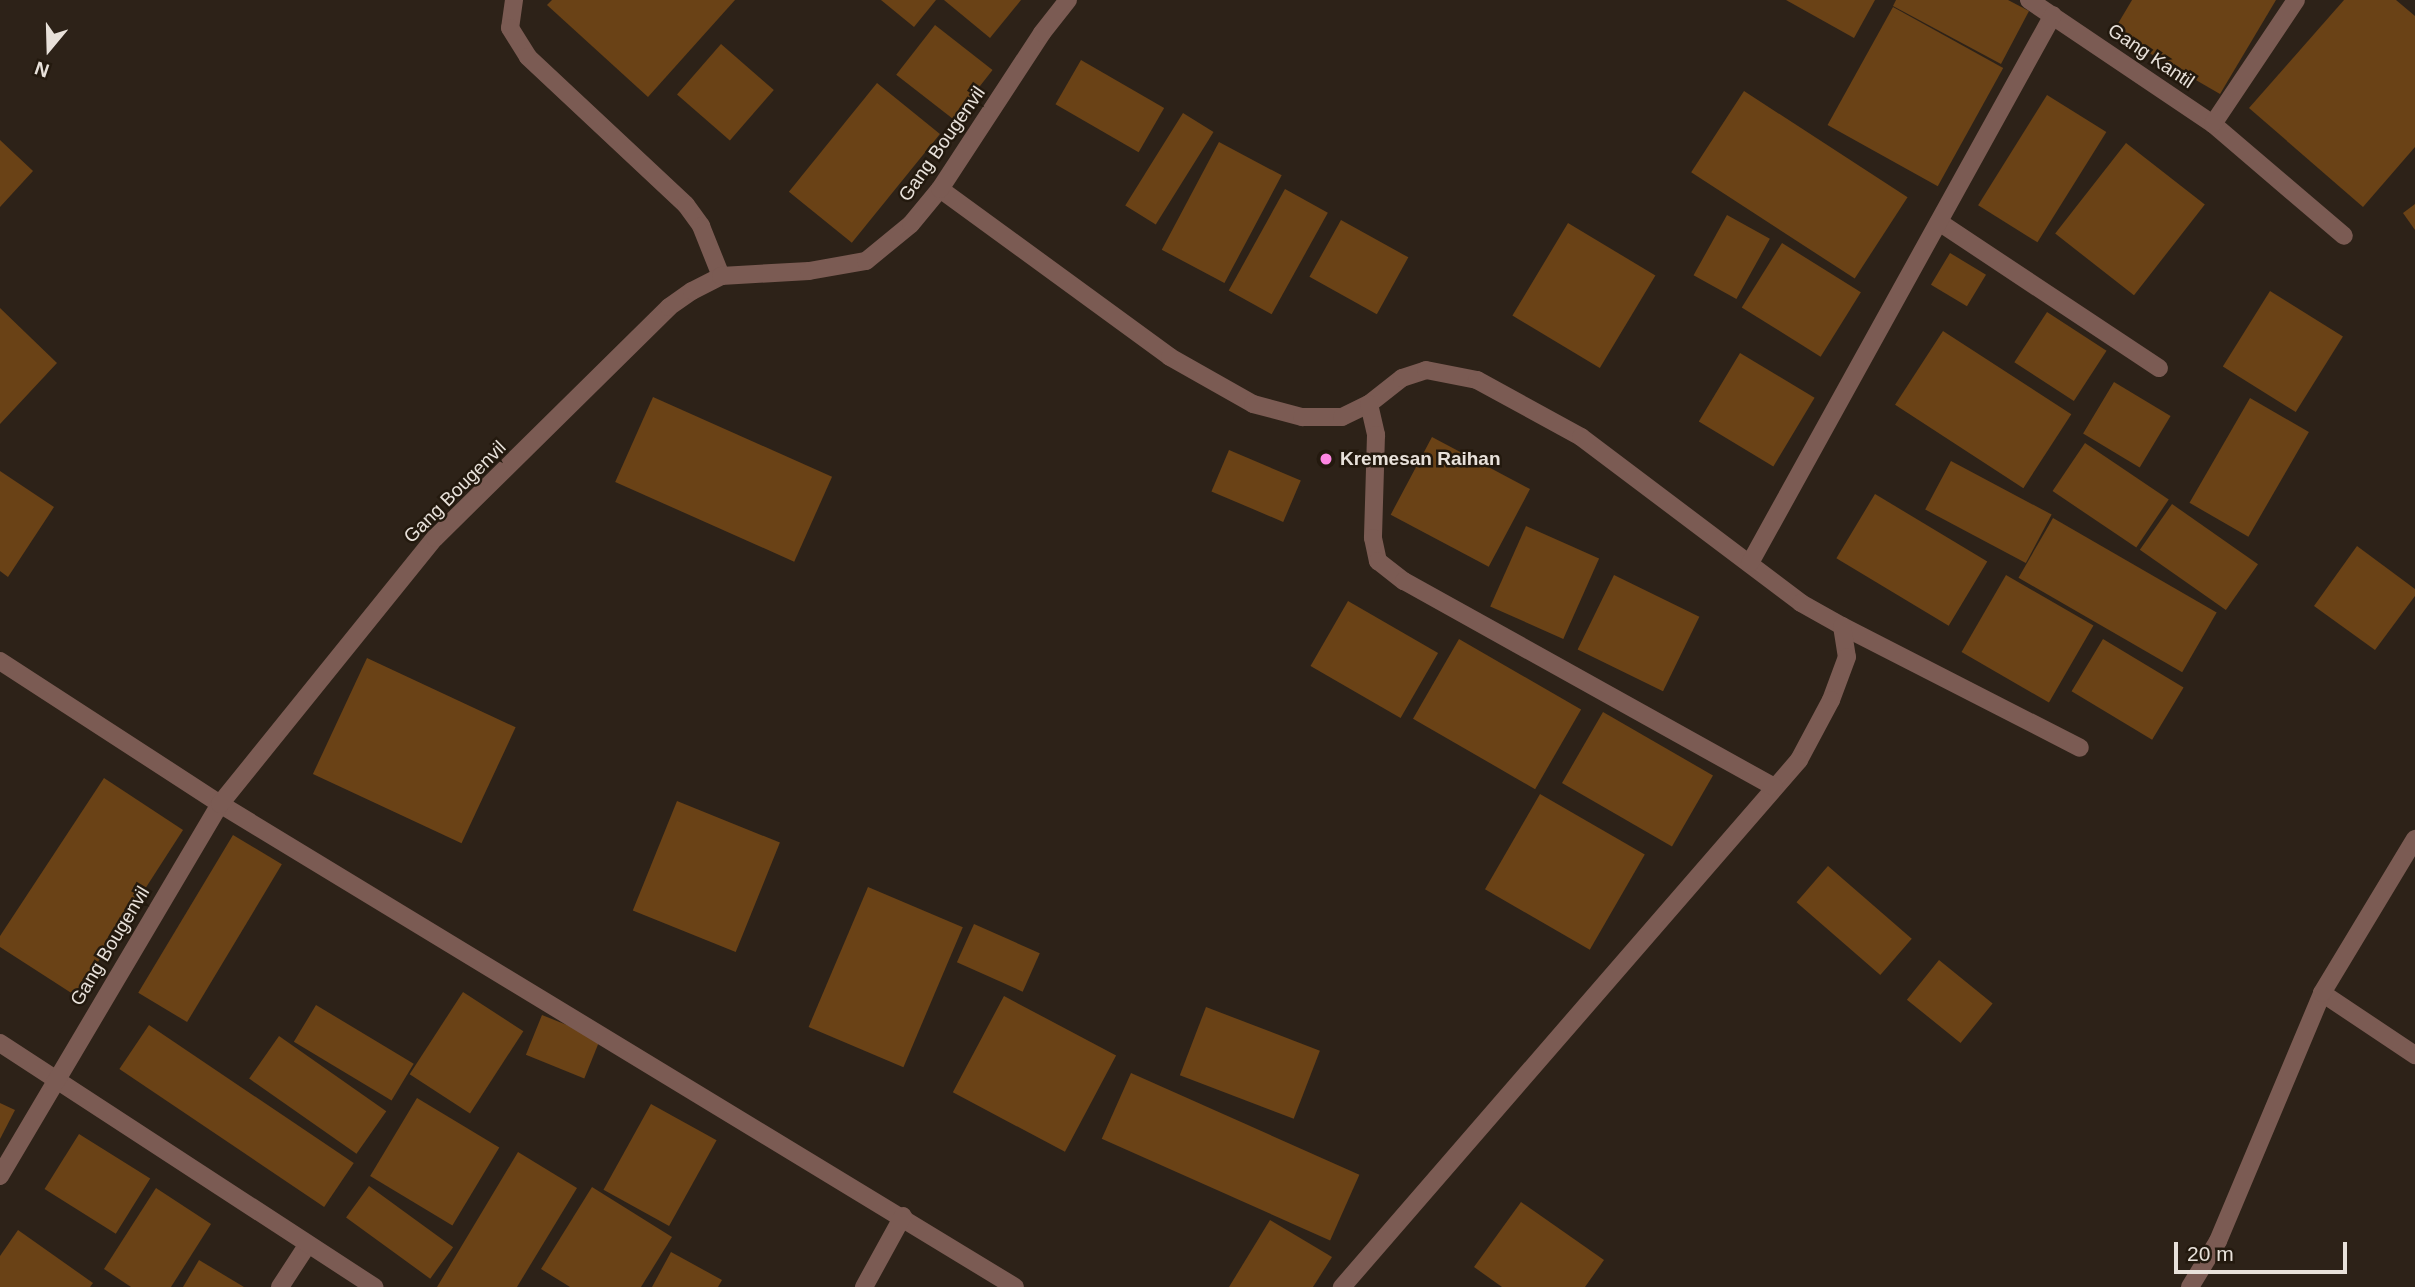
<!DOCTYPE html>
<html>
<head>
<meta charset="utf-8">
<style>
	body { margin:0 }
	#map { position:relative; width:2415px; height:1287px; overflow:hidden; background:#2d2218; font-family:Arial,sans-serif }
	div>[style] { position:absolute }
	.building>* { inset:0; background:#6a4216; transform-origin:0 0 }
	.service>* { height:18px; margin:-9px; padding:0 9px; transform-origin:9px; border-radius:9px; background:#7b5b53 }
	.minor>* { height:18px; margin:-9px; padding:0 9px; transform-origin:9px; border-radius:9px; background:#7b5b53 }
	.dots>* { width:19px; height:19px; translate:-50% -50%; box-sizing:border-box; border:4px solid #23190e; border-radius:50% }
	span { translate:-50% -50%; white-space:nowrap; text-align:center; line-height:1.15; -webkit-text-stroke:5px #23190e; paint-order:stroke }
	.street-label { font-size:19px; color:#e8e1da }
	.poi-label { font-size:19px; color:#e8e1da; font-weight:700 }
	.left { translate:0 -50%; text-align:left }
	.north { position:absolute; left:14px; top:14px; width:70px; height:70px; -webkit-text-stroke:5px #23190e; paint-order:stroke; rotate:199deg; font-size:19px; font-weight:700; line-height:28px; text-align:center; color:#e8e1da }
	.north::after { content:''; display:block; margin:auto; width:24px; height:32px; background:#e8e1da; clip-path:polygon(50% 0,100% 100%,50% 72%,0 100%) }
	.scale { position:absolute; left:2174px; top:1242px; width:173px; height:32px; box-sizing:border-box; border:4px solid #e8e1da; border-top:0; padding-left:9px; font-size:21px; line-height:24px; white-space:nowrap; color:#e8e1da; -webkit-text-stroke:5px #23190e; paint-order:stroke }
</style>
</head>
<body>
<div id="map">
	<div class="building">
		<i style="clip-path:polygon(552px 0,735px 0,648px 97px,547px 5px)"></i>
		<i style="clip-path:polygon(881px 0,936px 0,914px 27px)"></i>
		<i style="clip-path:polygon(944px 0,1021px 0,990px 38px)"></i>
		<i style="clip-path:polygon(1786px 0,1875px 0,1854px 38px)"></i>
		<i style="clip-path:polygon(1896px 0,2008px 0,2029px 11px,2001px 64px,1893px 6px)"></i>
		<i style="clip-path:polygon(2132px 0,2276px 0,2220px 94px,2113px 32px)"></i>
		<i style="clip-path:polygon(2344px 0,2396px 0,2415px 16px,2415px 147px,2363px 207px,2249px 108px)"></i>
		<i style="left:1893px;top:7px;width:126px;height:135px;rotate:29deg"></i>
		<i style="left:935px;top:25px;width:73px;height:63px;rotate:38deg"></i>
		<i style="left:721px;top:44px;width:70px;height:67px;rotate:41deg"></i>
		<i style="left:1081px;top:60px;width:96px;height:51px;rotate:30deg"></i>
		<i style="left:877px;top:83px;width:81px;height:140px;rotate:39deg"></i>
		<i style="left:1744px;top:91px;width:195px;height:97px;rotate:33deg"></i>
		<i style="left:2047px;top:95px;width:70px;height:130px;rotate:32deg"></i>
		<i style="left:1183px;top:113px;width:36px;height:109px;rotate:32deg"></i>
		<i style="clip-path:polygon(0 140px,33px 171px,0 207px)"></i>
		<i style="left:1219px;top:142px;width:71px;height:122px;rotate:28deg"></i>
		<i style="left:2126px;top:143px;width:100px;height:115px;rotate:38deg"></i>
		<i style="left:1285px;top:189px;width:49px;height:116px;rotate:29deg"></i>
		<i style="clip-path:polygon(2415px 204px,2415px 230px,2403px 213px)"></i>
		<i style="left:1727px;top:215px;width:49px;height:69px;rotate:29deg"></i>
		<i style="left:1341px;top:220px;width:77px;height:65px;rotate:29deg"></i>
		<i style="left:1568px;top:223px;width:102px;height:108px;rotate:31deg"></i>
		<i style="left:1782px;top:243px;width:93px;height:76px;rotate:32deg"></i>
		<i style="left:1950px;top:253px;width:42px;height:37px;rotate:31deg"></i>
		<i style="left:2270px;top:291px;width:86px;height:89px;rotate:32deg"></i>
		<i style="clip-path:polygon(0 308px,57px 363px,0 424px)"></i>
		<i style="left:2047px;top:312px;width:71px;height:60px;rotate:33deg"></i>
		<i style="left:1943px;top:331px;width:153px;height:88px;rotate:33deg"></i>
		<i style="left:1740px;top:353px;width:87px;height:80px;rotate:31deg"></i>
		<i style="left:2114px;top:382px;width:66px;height:60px;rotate:31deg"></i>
		<i style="left:653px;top:397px;width:196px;height:93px;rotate:24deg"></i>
		<i style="left:2250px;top:398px;width:68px;height:121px;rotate:30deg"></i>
		<i style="left:1432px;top:437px;width:111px;height:88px;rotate:28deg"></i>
		<i style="left:2085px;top:443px;width:101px;height:58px;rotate:34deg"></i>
		<i style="left:1229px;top:450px;width:78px;height:45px;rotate:23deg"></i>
		<i style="left:1951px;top:461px;width:114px;height:55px;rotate:28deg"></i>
		<i style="clip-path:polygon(0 471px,54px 507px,8px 577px,0 571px)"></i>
		<i style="left:1875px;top:494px;width:131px;height:75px;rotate:31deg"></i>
		<i style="left:2172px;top:504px;width:105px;height:56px;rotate:35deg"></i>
		<i style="left:2053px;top:518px;width:189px;height:69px;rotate:30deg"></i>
		<i style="left:1526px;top:526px;width:80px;height:88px;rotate:24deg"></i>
		<i style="clip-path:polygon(2357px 546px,2415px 589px,2415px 596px,2375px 650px,2314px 606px)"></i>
		<i style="left:1614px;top:575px;width:95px;height:83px;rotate:26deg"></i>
		<i style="left:2006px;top:575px;width:101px;height:89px;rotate:30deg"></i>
		<i style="left:1348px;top:601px;width:104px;height:75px;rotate:30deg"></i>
		<i style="left:1459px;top:639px;width:141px;height:92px;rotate:30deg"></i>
		<i style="left:2103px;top:639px;width:94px;height:61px;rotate:31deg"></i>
		<i style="left:367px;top:658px;width:164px;height:128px;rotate:25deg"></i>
		<i style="left:1603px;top:712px;width:127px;height:82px;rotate:30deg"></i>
		<i style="clip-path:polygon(104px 778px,183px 830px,76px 996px,0 947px,0 936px)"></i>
		<i style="left:1540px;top:794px;width:121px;height:110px;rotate:30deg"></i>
		<i style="left:677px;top:801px;width:111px;height:118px;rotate:22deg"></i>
		<i style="left:233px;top:835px;width:57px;height:184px;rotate:31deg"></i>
		<i style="left:1828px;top:866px;width:111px;height:48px;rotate:41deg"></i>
		<i style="left:868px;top:887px;width:103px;height:152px;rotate:23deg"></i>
		<i style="left:974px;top:924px;width:72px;height:42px;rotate:24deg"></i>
		<i style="left:1939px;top:960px;width:69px;height:51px;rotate:39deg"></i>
		<i style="left:463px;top:992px;width:72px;height:98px;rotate:33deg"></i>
		<i style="left:1004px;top:996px;width:127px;height:109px;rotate:28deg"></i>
		<i style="left:316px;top:1005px;width:114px;height:43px;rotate:31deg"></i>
		<i style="left:1206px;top:1007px;width:122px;height:73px;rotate:21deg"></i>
		<i style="left:542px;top:1015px;width:63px;height:43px;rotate:22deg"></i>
		<i style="left:149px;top:1025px;width:247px;height:53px;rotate:34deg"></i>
		<i style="left:279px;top:1036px;width:131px;height:52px;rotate:35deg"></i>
		<i style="left:1131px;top:1073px;width:250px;height:72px;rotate:24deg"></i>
		<i style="left:417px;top:1098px;width:96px;height:91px;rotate:31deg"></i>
		<i style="clip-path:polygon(0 1103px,15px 1110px,0 1139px)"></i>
		<i style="left:651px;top:1104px;width:75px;height:98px;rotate:29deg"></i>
		<i style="left:79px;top:1134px;width:84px;height:65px;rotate:32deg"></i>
		<i style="clip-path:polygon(518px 1152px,577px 1188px,517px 1287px,437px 1287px)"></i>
		<i style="left:369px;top:1186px;width:104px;height:39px;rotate:36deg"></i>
		<i style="clip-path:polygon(592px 1187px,672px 1237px,641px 1287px,570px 1287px,541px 1269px)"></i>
		<i style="clip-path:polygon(156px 1188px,211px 1224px,171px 1287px,131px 1287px,104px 1269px)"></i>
		<i style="clip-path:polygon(1521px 1202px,1604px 1260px,1585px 1287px,1502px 1287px,1474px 1267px)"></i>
		<i style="clip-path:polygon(1270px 1220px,1332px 1257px,1313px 1287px,1229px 1287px)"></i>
		<i style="clip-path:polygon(18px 1230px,93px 1283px,90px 1287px,0 1287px,0 1256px)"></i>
		<i style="clip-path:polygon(671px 1252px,722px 1280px,718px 1287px,652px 1287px)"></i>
		<i style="clip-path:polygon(199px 1260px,244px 1287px,183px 1287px)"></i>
	</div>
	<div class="service">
		<i style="left:1842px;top:626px;width:267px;rotate:27.1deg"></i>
		<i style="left:280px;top:1287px;width:51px;rotate:-56.9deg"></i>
	</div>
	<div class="minor">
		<i style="left:514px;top:0;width:28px;rotate:98deg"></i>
		<i style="left:510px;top:28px;width:34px;rotate:58deg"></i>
		<i style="left:528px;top:57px;width:216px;rotate:43.1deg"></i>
		<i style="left:686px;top:205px;width:26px;rotate:54deg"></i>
		<i style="left:701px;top:226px;width:54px;rotate:68.2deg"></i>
		<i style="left:2029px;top:0;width:222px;rotate:34deg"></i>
		<i style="left:2213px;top:124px;width:172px;rotate:40.5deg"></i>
		<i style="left:2213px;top:124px;width:149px;rotate:-56.2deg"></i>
		<i style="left:940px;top:189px;width:285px;rotate:36.1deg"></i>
		<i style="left:1170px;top:357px;width:95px;rotate:29.5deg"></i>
		<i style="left:1253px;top:404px;width:51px;rotate:14.9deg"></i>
		<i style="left:1302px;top:417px;width:40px"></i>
		<i style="left:1342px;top:417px;width:30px;rotate:-26deg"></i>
		<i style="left:1369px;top:404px;width:42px;rotate:-38.2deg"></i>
		<i style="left:1402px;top:378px;width:25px;rotate:-18deg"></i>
		<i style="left:1426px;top:370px;width:52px;rotate:11.1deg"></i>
		<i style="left:1477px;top:380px;width:119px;rotate:28.7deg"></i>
		<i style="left:1581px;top:437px;width:276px;rotate:37deg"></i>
		<i style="left:1801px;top:603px;width:47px;rotate:29.3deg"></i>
		<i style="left:1842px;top:626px;width:31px;rotate:81deg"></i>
		<i style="left:1847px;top:657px;width:46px;rotate:110.4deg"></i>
		<i style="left:1831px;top:700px;width:68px;rotate:118.1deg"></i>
		<i style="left:1799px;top:760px;width:698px;rotate:130.93deg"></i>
		<i style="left:1939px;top:222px;width:264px;rotate:33.6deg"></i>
		<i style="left:1369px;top:404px;width:32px;rotate:77deg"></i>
		<i style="left:1376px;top:435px;width:103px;rotate:91.7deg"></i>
		<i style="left:1373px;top:538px;width:24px;rotate:78deg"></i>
		<i style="left:1378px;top:561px;width:33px;rotate:38deg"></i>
		<i style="left:1404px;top:581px;width:423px;rotate:29.1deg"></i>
		<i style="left:1750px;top:563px;width:626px;rotate:-61.06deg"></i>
		<i style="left:0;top:661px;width:262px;rotate:33deg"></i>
		<i style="left:220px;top:804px;width:930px;rotate:31.28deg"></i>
		<i style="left:2322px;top:993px;width:112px;rotate:33.7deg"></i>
		<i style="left:0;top:1043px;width:447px;rotate:33.1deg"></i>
		<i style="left:0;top:1176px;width:432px;rotate:-59.4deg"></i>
		<i style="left:220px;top:804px;width:342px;rotate:-51.1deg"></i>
		<i style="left:435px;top:538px;width:329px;rotate:-44.6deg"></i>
		<i style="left:669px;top:307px;width:28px;rotate:-35deg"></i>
		<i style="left:692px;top:291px;width:33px;rotate:-27deg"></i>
		<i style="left:721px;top:276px;width:88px;rotate:-3.3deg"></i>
		<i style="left:809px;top:271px;width:58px;rotate:-10deg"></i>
		<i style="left:866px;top:261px;width:58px;rotate:-39.4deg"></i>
		<i style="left:911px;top:224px;width:45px;rotate:-50.4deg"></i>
		<i style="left:940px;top:189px;width:186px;rotate:-56.8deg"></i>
		<i style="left:1042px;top:33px;width:42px;rotate:-51.8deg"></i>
		<i style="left:864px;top:1287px;width:81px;rotate:-61.2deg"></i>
		<i style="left:2190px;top:1287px;width:54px;rotate:-58.7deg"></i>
		<i style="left:2218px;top:1241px;width:269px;rotate:-67.2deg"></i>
		<i style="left:2322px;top:993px;width:180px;rotate:-58.9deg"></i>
	</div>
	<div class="dots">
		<i style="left:1326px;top:459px;background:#fd86e1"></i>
	</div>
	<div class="street-label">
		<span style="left:2151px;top:56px;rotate:34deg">Gang Kantil</span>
		<span style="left:942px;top:144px;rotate:-55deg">Gang Bougenvil</span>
		<span style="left:455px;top:492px;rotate:-45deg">Gang Bougenvil</span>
		<span style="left:110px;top:946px;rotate:-59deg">Gang Bougenvil</span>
	</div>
	<div class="poi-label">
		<span class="left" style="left:1340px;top:459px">Kremesan Raihan</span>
	</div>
	<div class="north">N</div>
	<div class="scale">20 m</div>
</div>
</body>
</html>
